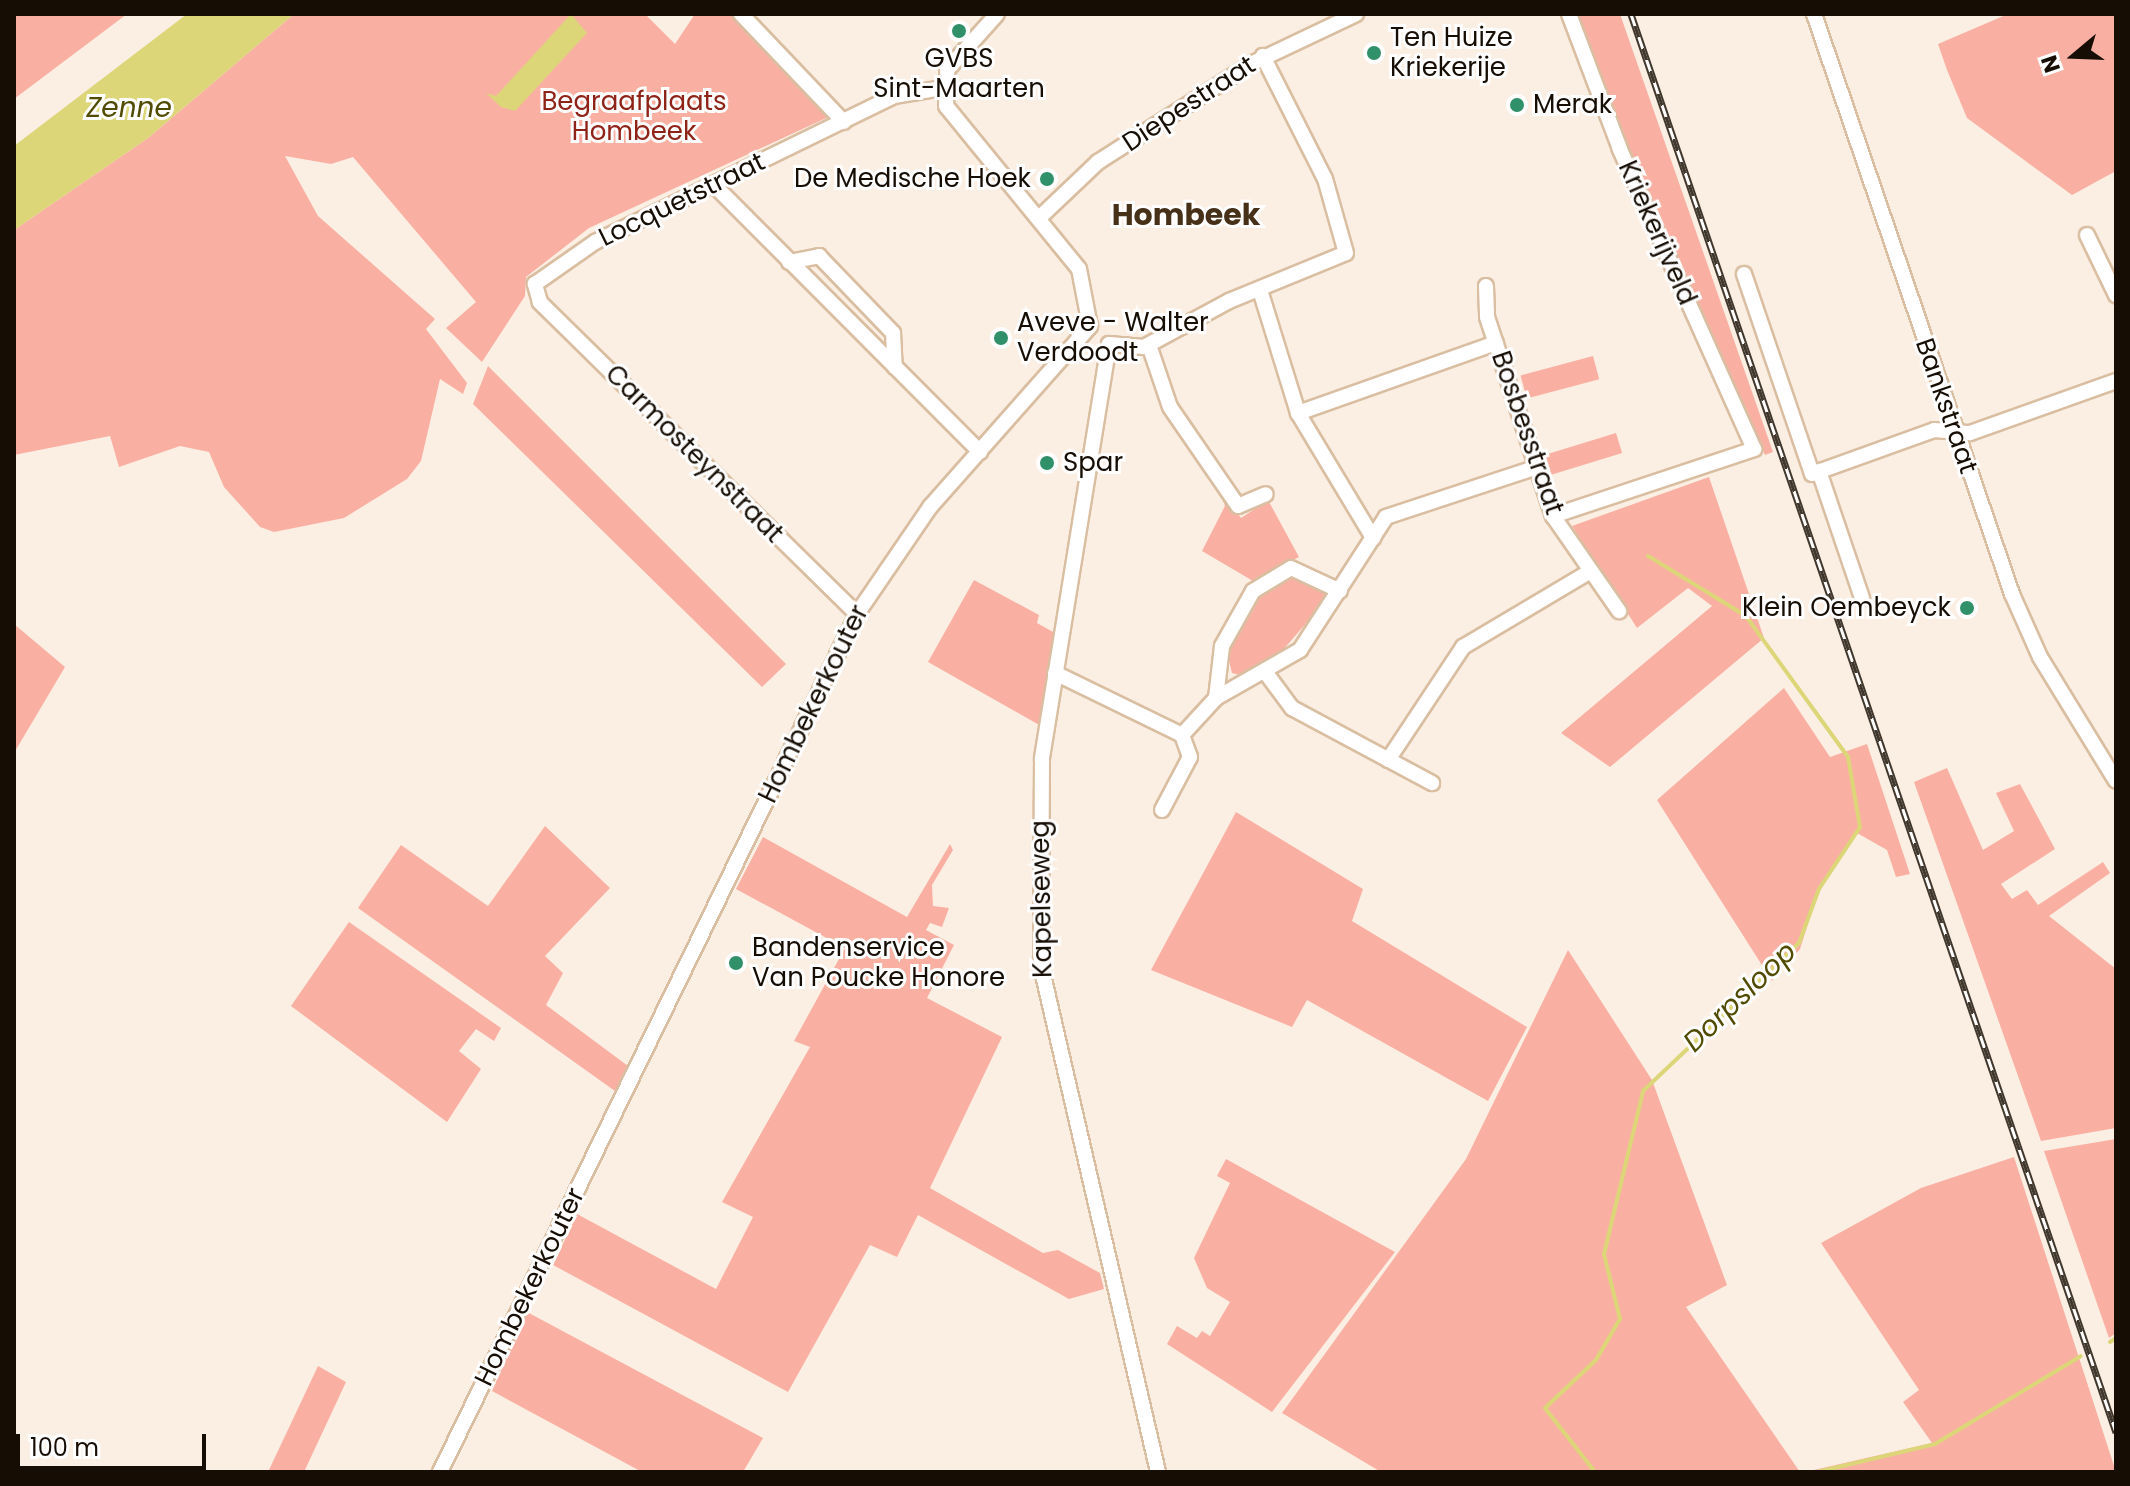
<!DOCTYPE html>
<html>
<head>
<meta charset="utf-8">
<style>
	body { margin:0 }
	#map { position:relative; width:2130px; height:1486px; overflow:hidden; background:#fbefe3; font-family:Poppins,sans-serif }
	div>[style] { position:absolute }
	.green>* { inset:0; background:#f9b0a3; transform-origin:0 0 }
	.water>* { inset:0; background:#dcd678 }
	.stream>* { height:4px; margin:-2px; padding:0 2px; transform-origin:2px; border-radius:2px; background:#dcd678 }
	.roads { filter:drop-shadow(2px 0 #d9bea1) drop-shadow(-2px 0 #d9bea1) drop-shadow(0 2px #d9bea1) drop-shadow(0 -2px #d9bea1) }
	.minor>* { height:14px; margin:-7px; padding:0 7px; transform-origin:7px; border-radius:7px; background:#fff }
	.rail>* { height:7px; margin-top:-3.5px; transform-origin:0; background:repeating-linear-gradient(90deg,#fefefe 0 12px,#40372d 0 24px); box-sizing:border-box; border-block:2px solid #40372d }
	.dots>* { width:22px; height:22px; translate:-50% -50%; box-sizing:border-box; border:4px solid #fefefe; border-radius:50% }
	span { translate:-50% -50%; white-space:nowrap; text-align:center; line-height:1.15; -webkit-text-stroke:6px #fefefe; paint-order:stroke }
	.poi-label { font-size:26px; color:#160d04 }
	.left { translate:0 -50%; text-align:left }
	.right { translate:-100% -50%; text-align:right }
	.park-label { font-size:26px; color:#902318 }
	.street-label { font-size:26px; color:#160d04 }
	.water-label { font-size:28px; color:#504b00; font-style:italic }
	.quarter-label { font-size:30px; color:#463017; font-weight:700 }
	.frame { position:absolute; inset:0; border:16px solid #160d04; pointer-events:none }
	.north { position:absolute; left:2034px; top:16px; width:80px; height:80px; -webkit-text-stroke:6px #fefefe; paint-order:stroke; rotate:251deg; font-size:22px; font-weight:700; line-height:32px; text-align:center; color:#160d04 }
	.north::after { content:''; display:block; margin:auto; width:28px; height:36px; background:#160d04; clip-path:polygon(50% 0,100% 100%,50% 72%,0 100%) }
	.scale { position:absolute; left:16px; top:1434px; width:190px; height:36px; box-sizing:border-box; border:4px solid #160d04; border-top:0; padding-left:10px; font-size:24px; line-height:28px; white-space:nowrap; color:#160d04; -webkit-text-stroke:6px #fefefe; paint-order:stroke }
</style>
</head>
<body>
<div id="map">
	<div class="green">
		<i style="clip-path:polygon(14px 14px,127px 14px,14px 99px)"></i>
		<i style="clip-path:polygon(294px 14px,645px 14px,675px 44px,695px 14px,735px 14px,837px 113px,589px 228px,526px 277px,525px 296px,482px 362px,446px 328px,476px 302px,353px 157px,331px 164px,285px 156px,318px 216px,435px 319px,426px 329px,467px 383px,463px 394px,440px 379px,421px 461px,407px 479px,344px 518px,274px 532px,260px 527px,224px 487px,209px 452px,180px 446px,119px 467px,110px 436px,14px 455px,14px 230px,148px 138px)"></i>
		<i style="clip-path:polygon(1575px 14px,1620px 14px,1773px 452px,1765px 455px,1663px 236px)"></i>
		<i style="clip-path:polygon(2008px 14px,2116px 14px,2116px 171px,2072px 195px,1967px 118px,1947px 70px,1938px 44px)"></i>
		<i style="left:1593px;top:356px;width:24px;height:75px;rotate:75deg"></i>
		<i style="clip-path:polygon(488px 366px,786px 664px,762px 687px,473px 404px)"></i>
		<i style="left:1616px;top:433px;width:21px;height:74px;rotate:73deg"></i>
		<i style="clip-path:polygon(1709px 477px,1764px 638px,1610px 767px,1561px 733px,1712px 606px,1688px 588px,1637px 628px,1572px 526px)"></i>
		<i style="clip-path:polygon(1216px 481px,1241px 518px,1268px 500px,1299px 557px,1253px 581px,1202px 551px,1225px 506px)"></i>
		<i style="clip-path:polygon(1294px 576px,1326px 589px,1328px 598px,1276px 658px,1243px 676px,1232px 673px,1226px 648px,1255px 595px)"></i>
		<i style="clip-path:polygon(974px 580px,1039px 615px,1037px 623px,1055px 633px,1041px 726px,928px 662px)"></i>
		<i style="clip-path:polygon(14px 624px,65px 667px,14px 753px)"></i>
		<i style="clip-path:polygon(1784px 688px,1830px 757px,1867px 744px,1910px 874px,1896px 877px,1887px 850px,1857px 833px,1819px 889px,1800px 949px,1772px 981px,1657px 800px)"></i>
		<i style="clip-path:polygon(1947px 768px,1983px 850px,2014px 831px,1996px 793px,2020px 784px,2055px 849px,2001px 884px,2012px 899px,2027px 890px,2038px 905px,2103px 862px,2110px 873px,2049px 916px,2116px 969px,2116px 1128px,2041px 1141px,1914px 782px)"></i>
		<i style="clip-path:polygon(1236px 812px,1363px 889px,1352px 921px,1527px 1027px,1488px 1101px,1307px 1000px,1292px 1027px,1151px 970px)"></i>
		<i style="clip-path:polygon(545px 826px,610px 888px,545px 956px,563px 973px,546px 1005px,628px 1066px,615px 1091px,358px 908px,401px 845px,488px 906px)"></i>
		<i style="clip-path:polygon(763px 837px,907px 917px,950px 844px,953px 850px,932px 885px,933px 906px,949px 908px,942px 927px,930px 923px,926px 930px,954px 945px,927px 998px,1002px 1037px,930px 1188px,1043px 1253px,1058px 1250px,1100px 1273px,1104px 1289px,1069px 1299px,918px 1215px,897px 1257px,870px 1245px,788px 1392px,553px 1265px,577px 1214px,716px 1289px,753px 1217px,722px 1202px,810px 1047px,794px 1041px,845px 948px,736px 889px)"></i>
		<i style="clip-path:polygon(349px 922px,501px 1028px,494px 1041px,476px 1029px,459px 1051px,481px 1069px,447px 1122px,291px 1006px)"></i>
		<i style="clip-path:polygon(1568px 950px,1652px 1080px,1727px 1285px,1686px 1307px,1800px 1472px,1381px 1472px,1282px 1413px,1466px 1159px)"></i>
		<i style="clip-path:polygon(2116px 1139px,2116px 1333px,2109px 1338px,2044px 1151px)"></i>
		<i style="clip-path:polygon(2014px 1157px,2116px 1472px,1805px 1472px,1932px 1443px,1903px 1402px,1919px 1390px,1821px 1243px,1921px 1188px)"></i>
		<i style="clip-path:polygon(1226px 1159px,1395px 1252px,1272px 1412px,1167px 1344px,1177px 1326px,1197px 1338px,1202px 1331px,1210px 1336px,1230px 1302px,1207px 1288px,1194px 1258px,1230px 1183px,1217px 1176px)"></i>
		<i style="clip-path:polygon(527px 1312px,763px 1438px,743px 1472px,642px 1472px,492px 1391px)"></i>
		<i style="clip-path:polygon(318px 1366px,346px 1382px,304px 1472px,268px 1472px)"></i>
	</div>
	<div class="water">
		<i style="clip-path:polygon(187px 14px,294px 14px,148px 138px,14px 230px,14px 146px)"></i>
		<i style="clip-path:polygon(571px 14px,587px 33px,515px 111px,501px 107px,486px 93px,496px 96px)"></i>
	</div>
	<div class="stream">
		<i style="left:2110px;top:1342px;width:7px;rotate:-34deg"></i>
		<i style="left:1595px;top:1472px;width:81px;rotate:-128deg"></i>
		<i style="left:1545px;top:1408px;width:70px;rotate:-43.3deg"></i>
		<i style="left:1596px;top:1360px;width:48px;rotate:-59.7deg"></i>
		<i style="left:1620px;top:1319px;width:67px;rotate:-103.8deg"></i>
		<i style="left:1604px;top:1254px;width:168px;rotate:-76.5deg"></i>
		<i style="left:1643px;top:1091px;width:215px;rotate:-43.5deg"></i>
		<i style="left:1799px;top:943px;width:58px;rotate:-69.7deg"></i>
		<i style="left:1819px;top:889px;width:74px;rotate:-56.5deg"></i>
		<i style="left:1860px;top:827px;width:71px;rotate:-99.7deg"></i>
		<i style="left:1848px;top:757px;width:174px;rotate:-125.9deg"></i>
		<i style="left:1746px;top:616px;width:115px;rotate:-148.5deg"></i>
		<i style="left:1817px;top:1472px;width:121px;rotate:-13.3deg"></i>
		<i style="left:1935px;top:1444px;width:170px;rotate:-31.1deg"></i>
	</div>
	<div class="roads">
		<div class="minor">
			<i style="left:741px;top:14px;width:149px;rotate:46.4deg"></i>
			<i style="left:1814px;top:14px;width:613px;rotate:71.15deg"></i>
			<i style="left:2012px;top:594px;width:69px;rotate:66deg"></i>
			<i style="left:2040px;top:657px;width:145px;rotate:58.5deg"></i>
			<i style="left:714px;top:185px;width:377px;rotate:45.1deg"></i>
			<i style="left:1039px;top:218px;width:81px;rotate:-43.5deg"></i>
			<i style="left:1098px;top:162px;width:184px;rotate:-32.6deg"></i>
			<i style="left:1253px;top:63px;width:114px;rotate:-25.4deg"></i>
			<i style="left:2087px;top:235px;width:67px;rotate:64.2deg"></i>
			<i style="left:789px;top:262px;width:31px;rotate:-11deg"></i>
			<i style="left:819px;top:256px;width:107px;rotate:46.1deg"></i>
			<i style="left:893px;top:333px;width:34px;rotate:87deg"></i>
			<i style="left:1744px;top:274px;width:211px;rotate:71.2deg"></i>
			<i style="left:1812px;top:474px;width:130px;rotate:-19.8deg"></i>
			<i style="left:1934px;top:430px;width:36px;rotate:5deg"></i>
			<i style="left:1970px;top:433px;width:155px;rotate:-19.6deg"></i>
			<i style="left:1486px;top:286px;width:31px;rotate:88deg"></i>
			<i style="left:1487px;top:317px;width:210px;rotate:71.7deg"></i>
			<i style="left:1553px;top:516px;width:116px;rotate:55.2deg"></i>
			<i style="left:1260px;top:290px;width:129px;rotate:72.8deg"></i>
			<i style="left:1298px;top:413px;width:146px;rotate:59deg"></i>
			<i style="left:1109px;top:344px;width:420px;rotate:99.2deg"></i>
			<i style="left:1042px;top:759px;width:207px;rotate:90.3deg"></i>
			<i style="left:1041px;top:966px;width:519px;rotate:76.98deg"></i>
			<i style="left:1109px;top:344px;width:35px;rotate:5deg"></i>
			<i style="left:1144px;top:347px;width:97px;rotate:-28.4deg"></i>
			<i style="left:1229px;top:301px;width:126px;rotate:-22.3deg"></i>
			<i style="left:1346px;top:253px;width:77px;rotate:-105.8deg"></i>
			<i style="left:1325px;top:179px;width:138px;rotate:-116.8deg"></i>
			<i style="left:1149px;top:345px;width:65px;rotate:71.3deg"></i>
			<i style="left:1170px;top:407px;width:120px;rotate:55.5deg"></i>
			<i style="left:1238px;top:506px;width:30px;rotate:-23deg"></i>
			<i style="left:1298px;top:413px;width:210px;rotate:-19.5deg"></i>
			<i style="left:1819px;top:471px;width:134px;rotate:71.3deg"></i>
			<i style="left:1553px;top:516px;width:212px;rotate:-18.4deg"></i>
			<i style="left:1754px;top:449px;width:329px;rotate:-114.1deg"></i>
			<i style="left:1620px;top:149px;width:144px;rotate:-110.7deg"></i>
			<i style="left:857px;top:614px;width:445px;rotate:-135.5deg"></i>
			<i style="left:540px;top:302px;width:19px;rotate:-106deg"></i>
			<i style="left:535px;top:284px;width:73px;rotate:-35deg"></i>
			<i style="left:595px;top:242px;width:333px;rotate:-26deg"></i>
			<i style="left:894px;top:96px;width:50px;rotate:-9.3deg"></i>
			<i style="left:1055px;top:673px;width:141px;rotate:26deg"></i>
			<i style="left:1182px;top:735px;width:50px;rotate:-47.4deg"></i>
			<i style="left:1216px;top:698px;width:97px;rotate:-29.7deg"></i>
			<i style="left:1300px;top:650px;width:158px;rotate:-57.1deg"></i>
			<i style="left:1386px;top:517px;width:156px;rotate:-18.3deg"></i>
			<i style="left:1266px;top:673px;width:44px;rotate:53.4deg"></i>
			<i style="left:1292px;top:708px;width:159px;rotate:28.2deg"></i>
			<i style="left:1216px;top:698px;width:52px;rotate:-83.4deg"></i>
			<i style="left:1222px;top:646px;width:63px;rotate:-60.6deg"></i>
			<i style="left:1253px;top:591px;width:44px;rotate:-31.2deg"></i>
			<i style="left:1291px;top:568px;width:54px;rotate:25.1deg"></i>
			<i style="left:1388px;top:760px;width:136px;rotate:-56.4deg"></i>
			<i style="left:1463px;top:647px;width:147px;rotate:-30.8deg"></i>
			<i style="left:1162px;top:810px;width:60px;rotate:-62.2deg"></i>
			<i style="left:1190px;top:757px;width:23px;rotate:-110deg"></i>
			<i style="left:440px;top:1472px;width:954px;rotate:-64.08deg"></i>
			<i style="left:857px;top:614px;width:130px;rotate:-55.7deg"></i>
			<i style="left:930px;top:507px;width:242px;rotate:-48.5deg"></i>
			<i style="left:1090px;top:326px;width:58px;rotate:-100.9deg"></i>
			<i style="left:1079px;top:269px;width:210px;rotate:-129.2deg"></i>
			<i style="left:946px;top:106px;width:36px;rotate:-88deg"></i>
			<i style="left:947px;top:70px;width:75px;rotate:-48.2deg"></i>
		</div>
	</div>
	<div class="rail">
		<i style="left:1631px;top:14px;width:1499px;rotate:71.12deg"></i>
	</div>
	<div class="dots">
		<i style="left:959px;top:31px;background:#309069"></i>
		<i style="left:1374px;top:53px;background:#309069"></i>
		<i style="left:1517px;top:105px;background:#309069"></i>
		<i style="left:1047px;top:179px;background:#309069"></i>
		<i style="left:1001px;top:338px;background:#309069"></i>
		<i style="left:1047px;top:463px;background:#309069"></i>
		<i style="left:1967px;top:608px;background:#309069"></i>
		<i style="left:736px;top:963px;background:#309069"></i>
	</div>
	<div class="poi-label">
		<span class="left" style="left:1390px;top:53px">Ten Huize<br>Kriekerije</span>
		<span style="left:959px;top:74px">GVBS<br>Sint-Maarten</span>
		<span class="left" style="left:1533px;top:105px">Merak</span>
		<span class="right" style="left:1031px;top:179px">De Medische Hoek</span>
		<span class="left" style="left:1017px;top:338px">Aveve - Walter<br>Verdoodt</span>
		<span class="left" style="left:1063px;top:463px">Spar</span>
		<span class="right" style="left:1951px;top:608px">Klein Oembeyck</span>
		<span class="left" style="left:752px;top:963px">Bandenservice<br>Van Poucke Honore</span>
	</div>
	<div class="park-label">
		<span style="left:634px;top:117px">Begraafplaats<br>Hombeek</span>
	</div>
	<div class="street-label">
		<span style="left:1189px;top:104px;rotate:-33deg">Diepestraat</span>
		<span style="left:682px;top:200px;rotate:-26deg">Locquetstraat</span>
		<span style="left:1657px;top:233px;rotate:66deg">Kriekerijveld</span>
		<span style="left:1946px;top:406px;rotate:71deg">Bankstraat</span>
		<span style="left:1527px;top:433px;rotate:71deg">Bosbesstraat</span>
		<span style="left:694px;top:454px;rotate:45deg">Carmosteynstraat</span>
		<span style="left:814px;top:704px;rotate:-64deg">Hombekerkouter</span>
		<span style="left:1042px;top:899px;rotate:-91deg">Kapelseweg</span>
		<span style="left:530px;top:1287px;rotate:-64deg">Hombekerkouter</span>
	</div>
	<div class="water-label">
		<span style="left:129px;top:108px">Zenne</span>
		<span style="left:1740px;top:997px;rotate:-44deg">Dorpsloop</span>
	</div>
	<div class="quarter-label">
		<span style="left:1186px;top:215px">Hombeek</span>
	</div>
	<div class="frame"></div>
	<div class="north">N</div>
	<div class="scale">100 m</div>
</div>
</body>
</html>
